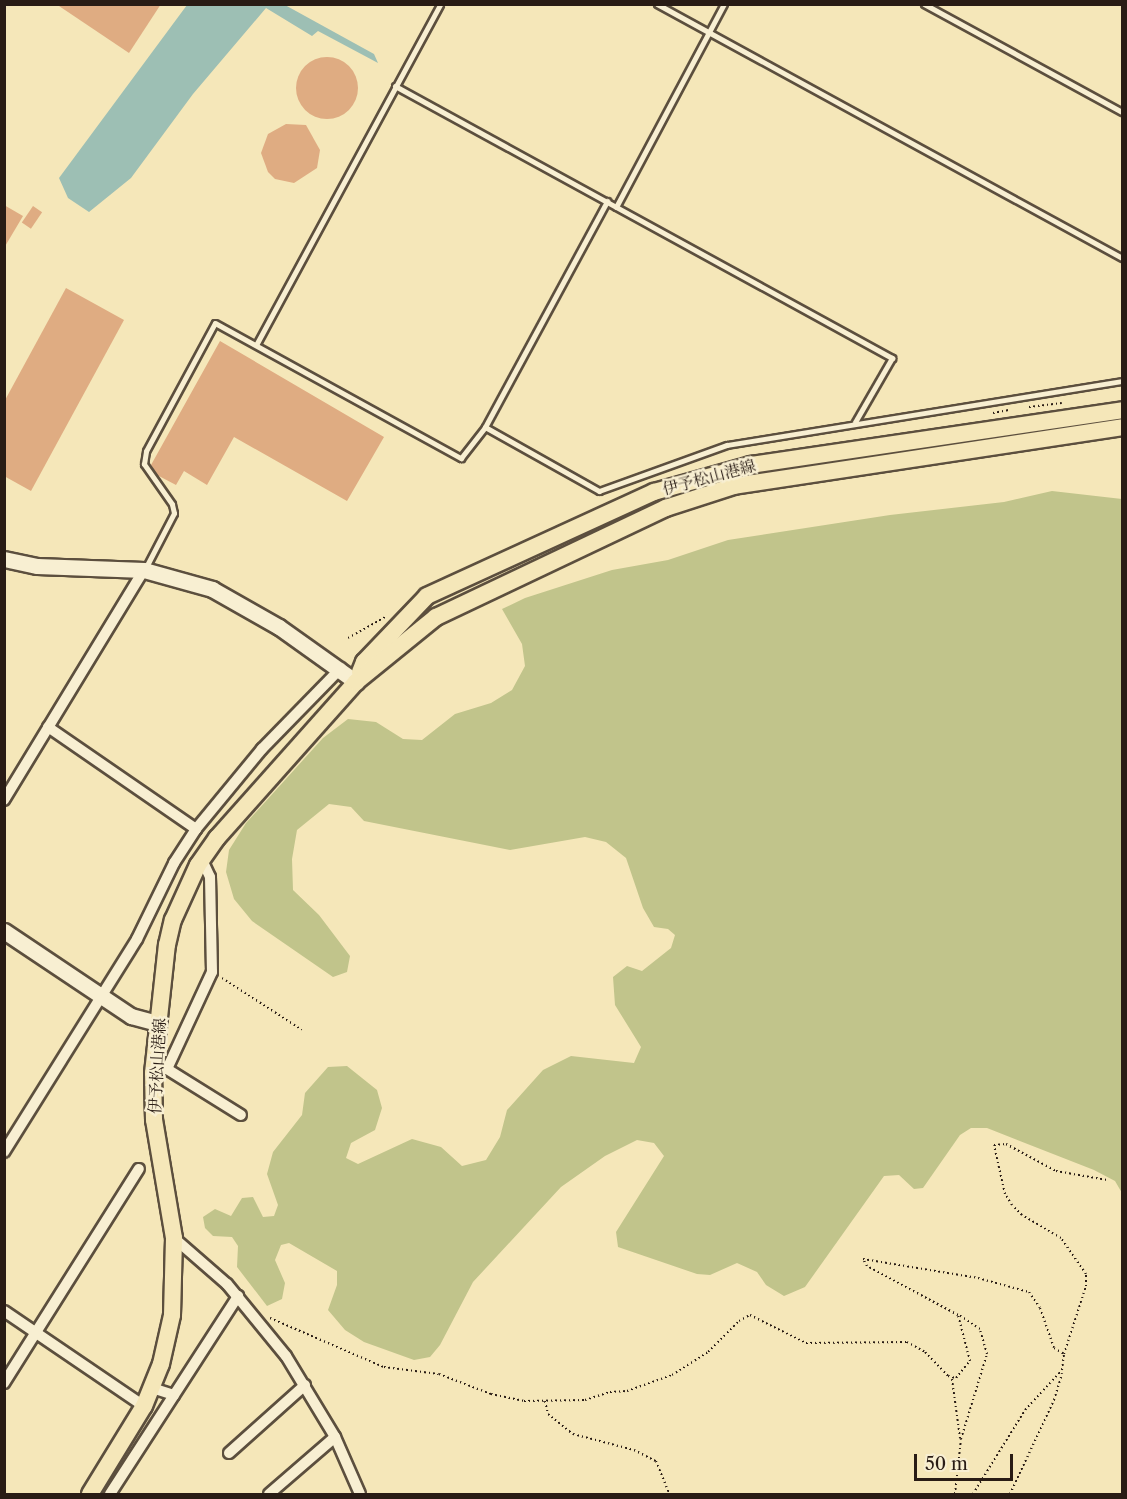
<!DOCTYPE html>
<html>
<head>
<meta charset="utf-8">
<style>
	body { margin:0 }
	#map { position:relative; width:1127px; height:1499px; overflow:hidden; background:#f5e7b9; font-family:"Libre Caslon Text","Noto Serif JP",serif }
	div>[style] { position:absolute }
	.green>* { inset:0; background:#c1c48b }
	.water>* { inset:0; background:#9dbfb4 }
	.building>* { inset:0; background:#dfac82; transform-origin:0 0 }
	.round { border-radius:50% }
	.path>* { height:2px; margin-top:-1px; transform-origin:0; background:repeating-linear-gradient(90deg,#291c15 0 1.5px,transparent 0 4.5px) }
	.roads { filter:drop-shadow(2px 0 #5c4f3e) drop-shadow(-2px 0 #5c4f3e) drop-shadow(0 2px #5c4f3e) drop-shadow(0 -2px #5c4f3e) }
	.lane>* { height:5px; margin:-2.5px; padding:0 2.5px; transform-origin:2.5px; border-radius:2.5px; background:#f8efd2 }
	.street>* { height:10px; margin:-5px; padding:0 5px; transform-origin:5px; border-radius:5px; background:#f8efd2 }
	.secondary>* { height:15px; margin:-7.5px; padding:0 7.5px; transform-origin:7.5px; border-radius:7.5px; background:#f8efd2 }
	.primary>* { height:16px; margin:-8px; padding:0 8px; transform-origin:8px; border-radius:8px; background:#f5e7b9 }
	span { translate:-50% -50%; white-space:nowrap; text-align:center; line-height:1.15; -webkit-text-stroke:5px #f8efd2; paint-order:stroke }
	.street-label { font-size:16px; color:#291c15 }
	.frame { position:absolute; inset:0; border:6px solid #291c15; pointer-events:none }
	.scale { position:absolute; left:914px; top:1454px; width:99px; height:27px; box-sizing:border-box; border:3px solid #291c15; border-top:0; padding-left:8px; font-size:18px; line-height:21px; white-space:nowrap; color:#291c15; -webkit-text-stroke:4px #f8efd2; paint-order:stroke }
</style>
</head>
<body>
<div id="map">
	<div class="green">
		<i style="clip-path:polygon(1052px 491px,1122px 499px,1122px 1193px,1115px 1181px,1094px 1170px,987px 1128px,971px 1128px,960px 1135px,923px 1188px,914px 1189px,899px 1175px,884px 1176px,805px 1287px,784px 1296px,766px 1285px,757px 1272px,737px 1263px,710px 1275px,697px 1274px,618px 1247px,616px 1232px,664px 1156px,654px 1143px,637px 1140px,605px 1156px,561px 1187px,473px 1282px,440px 1345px,430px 1357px,414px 1360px,364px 1342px,345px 1330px,328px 1310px,337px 1285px,337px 1271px,289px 1243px,281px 1245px,275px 1260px,285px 1283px,282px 1299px,267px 1306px,237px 1267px,238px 1246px,232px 1237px,213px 1236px,205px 1228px,203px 1217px,215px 1209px,231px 1216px,242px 1198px,253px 1197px,263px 1217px,274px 1216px,278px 1205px,267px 1174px,273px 1152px,302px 1115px,305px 1093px,328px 1067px,347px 1066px,377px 1090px,382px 1108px,375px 1130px,351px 1143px,346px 1158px,358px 1164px,412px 1139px,441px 1147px,462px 1166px,486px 1160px,500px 1137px,507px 1110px,543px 1070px,571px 1056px,634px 1063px,641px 1047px,615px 1005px,613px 977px,627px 966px,642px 971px,671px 948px,675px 935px,668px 929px,654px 927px,643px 908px,626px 858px,606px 842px,585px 837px,510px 850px,364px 821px,351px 807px,329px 804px,297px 830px,292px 859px,293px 890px,319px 915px,350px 956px,347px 972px,333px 977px,252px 921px,234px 899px,226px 872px,229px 850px,246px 823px,323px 738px,348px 719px,376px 722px,403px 739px,422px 740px,455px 714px,491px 703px,512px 690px,525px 666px,522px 644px,502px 609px,525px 598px,612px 570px,668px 560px,728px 540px,890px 515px,1004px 502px)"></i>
	</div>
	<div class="water">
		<i style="clip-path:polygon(187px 5px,285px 5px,374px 54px,378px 63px,318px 31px,312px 36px,266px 8px,193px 94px,131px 178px,89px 212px,68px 198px,59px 178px)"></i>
	</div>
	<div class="building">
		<i style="clip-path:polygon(56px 4px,161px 4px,129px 53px)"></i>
		<i class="round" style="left:296px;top:57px;width:62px;height:62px"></i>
		<i style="clip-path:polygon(286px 124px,306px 125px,320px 150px,317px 168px,294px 183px,275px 179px,268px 172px,261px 153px,268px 134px)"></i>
		<i style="clip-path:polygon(4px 205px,23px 216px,4px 248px)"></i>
		<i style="left:33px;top:206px;width:11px;height:20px;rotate:34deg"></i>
		<i style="clip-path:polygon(66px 288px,124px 320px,31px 491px,4px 476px,4px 402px)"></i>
		<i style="clip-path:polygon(220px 341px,384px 437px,347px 501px,234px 437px,207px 485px,184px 471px,176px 485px,157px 475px,151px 465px)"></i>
	</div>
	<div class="path">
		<i style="left:1029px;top:407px;width:33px;rotate:-7deg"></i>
		<i style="left:993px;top:413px;width:16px;rotate:-11deg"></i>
		<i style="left:348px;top:638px;width:43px;rotate:-29.6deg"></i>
		<i style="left:222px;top:978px;width:95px;rotate:33deg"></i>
		<i style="left:270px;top:1318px;width:124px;rotate:23.3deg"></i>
		<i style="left:384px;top:1367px;width:55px;rotate:7.3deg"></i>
		<i style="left:439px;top:1374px;width:56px;rotate:21deg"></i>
		<i style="left:491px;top:1394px;width:34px;rotate:12deg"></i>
		<i style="left:524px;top:1401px;width:61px;rotate:-0.9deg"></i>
		<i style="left:585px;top:1400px;width:26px;rotate:-18deg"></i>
		<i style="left:610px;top:1392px;width:17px;rotate:-3deg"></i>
		<i style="left:627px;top:1391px;width:48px;rotate:-19.6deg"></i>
		<i style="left:672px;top:1375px;width:43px;rotate:-32.6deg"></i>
		<i style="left:708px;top:1352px;width:44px;rotate:-45deg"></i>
		<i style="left:739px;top:1321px;width:13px;rotate:-29deg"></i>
		<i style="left:750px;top:1315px;width:63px;rotate:26.6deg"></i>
		<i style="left:806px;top:1343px;width:101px;rotate:-0.6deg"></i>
		<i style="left:907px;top:1342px;width:21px;rotate:29deg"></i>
		<i style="left:925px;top:1352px;width:33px;rotate:46deg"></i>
		<i style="left:948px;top:1376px;width:8px;rotate:14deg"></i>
		<i style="left:956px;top:1378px;width:22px;rotate:-51deg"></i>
		<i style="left:970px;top:1361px;width:48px;rotate:-104.6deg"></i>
		<i style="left:958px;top:1315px;width:103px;rotate:-151.7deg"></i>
		<i style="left:867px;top:1266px;width:8px;rotate:-120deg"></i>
		<i style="left:863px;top:1259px;width:117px;rotate:9.4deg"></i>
		<i style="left:978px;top:1278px;width:53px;rotate:15.4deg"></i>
		<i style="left:1029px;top:1292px;width:19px;rotate:55deg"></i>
		<i style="left:1040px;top:1308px;width:42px;rotate:70.7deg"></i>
		<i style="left:1054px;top:1348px;width:12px;rotate:31deg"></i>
		<i style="left:1064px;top:1354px;width:71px;rotate:-72.1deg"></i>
		<i style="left:1086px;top:1286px;width:12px;rotate:-90deg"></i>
		<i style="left:1086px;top:1274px;width:44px;rotate:-124.8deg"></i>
		<i style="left:1061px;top:1238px;width:45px;rotate:-149.5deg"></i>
		<i style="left:1022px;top:1215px;width:14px;rotate:-135deg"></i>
		<i style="left:1012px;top:1205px;width:13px;rotate:-122deg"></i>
		<i style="left:1005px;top:1194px;width:50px;rotate:-102.7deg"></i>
		<i style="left:994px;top:1145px;width:12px;rotate:-5deg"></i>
		<i style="left:1006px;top:1144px;width:57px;rotate:28.4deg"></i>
		<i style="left:1056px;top:1171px;width:52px;rotate:10deg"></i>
		<i style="left:952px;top:1379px;width:60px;rotate:82.3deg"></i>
		<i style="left:545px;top:1401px;width:13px;rotate:77deg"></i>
		<i style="left:548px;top:1414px;width:32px;rotate:39deg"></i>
		<i style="left:573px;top:1434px;width:63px;rotate:14.7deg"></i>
		<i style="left:634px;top:1450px;width:25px;rotate:27deg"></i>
		<i style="left:656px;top:1461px;width:35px;rotate:68deg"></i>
		<i style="left:955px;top:1494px;width:55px;rotate:-83.8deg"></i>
		<i style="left:961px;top:1439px;width:89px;rotate:-73deg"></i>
		<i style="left:987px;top:1354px;width:26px;rotate:-106deg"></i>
		<i style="left:980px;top:1329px;width:25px;rotate:-146deg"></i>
		<i style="left:973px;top:1494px;width:99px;rotate:-58.2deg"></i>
		<i style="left:1025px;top:1410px;width:54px;rotate:-47.2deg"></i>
		<i style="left:1062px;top:1370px;width:16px;rotate:-83deg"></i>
		<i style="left:1010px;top:1494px;width:104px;rotate:-64.9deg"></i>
		<i style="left:1054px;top:1400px;width:28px;rotate:-73deg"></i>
	</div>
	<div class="roads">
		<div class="lane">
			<i style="left:657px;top:4px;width:530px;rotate:28.64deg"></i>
			<i style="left:924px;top:4px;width:226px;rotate:28.6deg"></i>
			<i style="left:395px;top:86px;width:567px;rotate:28.69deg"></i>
			<i style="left:892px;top:358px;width:74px;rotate:120deg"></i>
			<i style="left:616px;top:207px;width:230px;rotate:-62deg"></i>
			<i style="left:256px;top:345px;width:387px;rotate:-61.6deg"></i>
			<i style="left:485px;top:427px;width:131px;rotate:29.3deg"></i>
			<i style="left:599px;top:491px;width:136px;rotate:-19.8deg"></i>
			<i style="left:727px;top:445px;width:400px;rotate:-9.2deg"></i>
			<i style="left:145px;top:569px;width:63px;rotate:-62.6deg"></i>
			<i style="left:174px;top:513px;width:9px;rotate:-103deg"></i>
			<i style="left:172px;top:504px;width:49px;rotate:-125deg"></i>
			<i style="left:144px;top:464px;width:13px;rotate:-81deg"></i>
			<i style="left:146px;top:451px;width:145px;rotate:-61.7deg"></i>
			<i style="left:215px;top:323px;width:281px;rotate:28.8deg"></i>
			<i style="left:461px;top:458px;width:39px;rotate:-52deg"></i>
			<i style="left:485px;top:427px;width:257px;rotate:-61.6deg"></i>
		</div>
		<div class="street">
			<i style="left:48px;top:727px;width:180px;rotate:34.6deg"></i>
			<i style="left:4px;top:800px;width:269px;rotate:-58.7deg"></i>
			<i style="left:153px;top:1068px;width:14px;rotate:4deg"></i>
			<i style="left:167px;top:1069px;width:107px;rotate:-65.1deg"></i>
			<i style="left:212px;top:972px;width:95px;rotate:-91.2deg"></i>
			<i style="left:210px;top:877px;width:19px;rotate:-115deg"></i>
			<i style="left:167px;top:1069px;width:87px;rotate:31.9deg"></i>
			<i style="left:4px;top:1152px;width:251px;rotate:-58deg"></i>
			<i style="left:137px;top:939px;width:85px;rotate:-64deg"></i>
			<i style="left:174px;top:863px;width:40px;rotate:-57.1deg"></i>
			<i style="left:196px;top:829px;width:104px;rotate:-50.5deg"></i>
			<i style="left:262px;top:749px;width:113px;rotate:-45.7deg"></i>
			<i style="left:174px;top:1238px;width:70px;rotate:41deg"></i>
			<i style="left:227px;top:1284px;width:93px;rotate:50.7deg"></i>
			<i style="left:286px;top:1356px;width:95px;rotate:58.8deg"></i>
			<i style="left:335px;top:1437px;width:62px;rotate:66.3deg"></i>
			<i style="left:4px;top:1311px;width:169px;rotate:34.2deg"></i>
			<i style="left:4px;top:1383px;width:253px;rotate:-57.8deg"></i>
			<i style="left:152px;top:1388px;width:23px;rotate:18deg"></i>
			<i style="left:229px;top:1453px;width:102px;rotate:-41.8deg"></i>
			<i style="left:110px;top:1494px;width:236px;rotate:-57.1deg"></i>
			<i style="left:269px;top:1494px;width:87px;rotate:-40.8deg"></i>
		</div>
		<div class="secondary">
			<i style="left:4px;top:559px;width:34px;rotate:12deg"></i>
			<i style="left:37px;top:566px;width:107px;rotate:2.1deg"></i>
			<i style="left:144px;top:570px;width:71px;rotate:15.6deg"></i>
			<i style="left:212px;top:589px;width:77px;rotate:29.6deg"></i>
			<i style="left:279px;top:627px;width:95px;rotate:35.5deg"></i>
			<i style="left:4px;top:931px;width:153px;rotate:33.8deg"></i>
			<i style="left:131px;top:1016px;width:28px;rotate:15deg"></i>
		</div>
		<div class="primary">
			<i style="left:360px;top:672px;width:11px;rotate:-68deg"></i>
			<i style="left:364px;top:662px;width:91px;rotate:-46.3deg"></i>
			<i style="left:427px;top:596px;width:250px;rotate:-24.6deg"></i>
			<i style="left:654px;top:492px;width:101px;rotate:-15.6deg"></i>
			<i style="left:751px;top:465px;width:375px;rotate:-8.4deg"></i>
			<i style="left:90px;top:1494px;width:103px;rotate:-58.5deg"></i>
			<i style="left:144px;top:1406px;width:45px;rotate:-68deg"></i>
			<i style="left:161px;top:1364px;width:50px;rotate:-77.3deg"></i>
			<i style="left:172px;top:1315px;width:77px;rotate:-88.5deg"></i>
			<i style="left:174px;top:1238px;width:120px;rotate:-99.6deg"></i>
			<i style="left:154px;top:1120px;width:47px;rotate:-91.2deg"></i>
			<i style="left:153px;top:1073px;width:129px;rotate:-83.8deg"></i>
			<i style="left:167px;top:945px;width:26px;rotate:-77deg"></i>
			<i style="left:173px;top:920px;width:60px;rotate:-65.6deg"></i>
			<i style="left:198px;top:865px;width:33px;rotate:-55deg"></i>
			<i style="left:217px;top:838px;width:209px;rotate:-48.3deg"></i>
			<i style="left:356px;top:682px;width:103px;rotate:-39.1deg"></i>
			<i style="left:436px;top:617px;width:255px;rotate:-25.4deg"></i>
			<i style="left:666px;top:508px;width:71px;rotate:-17.9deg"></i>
			<i style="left:734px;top:486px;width:392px;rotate:-8.6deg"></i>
		</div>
	</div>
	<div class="street-label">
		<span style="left:709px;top:477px;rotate:-15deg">伊予松山港線</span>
		<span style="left:157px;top:1066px;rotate:-87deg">伊予松山港線</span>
	</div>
	<div class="frame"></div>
	<div class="scale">50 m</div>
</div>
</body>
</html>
